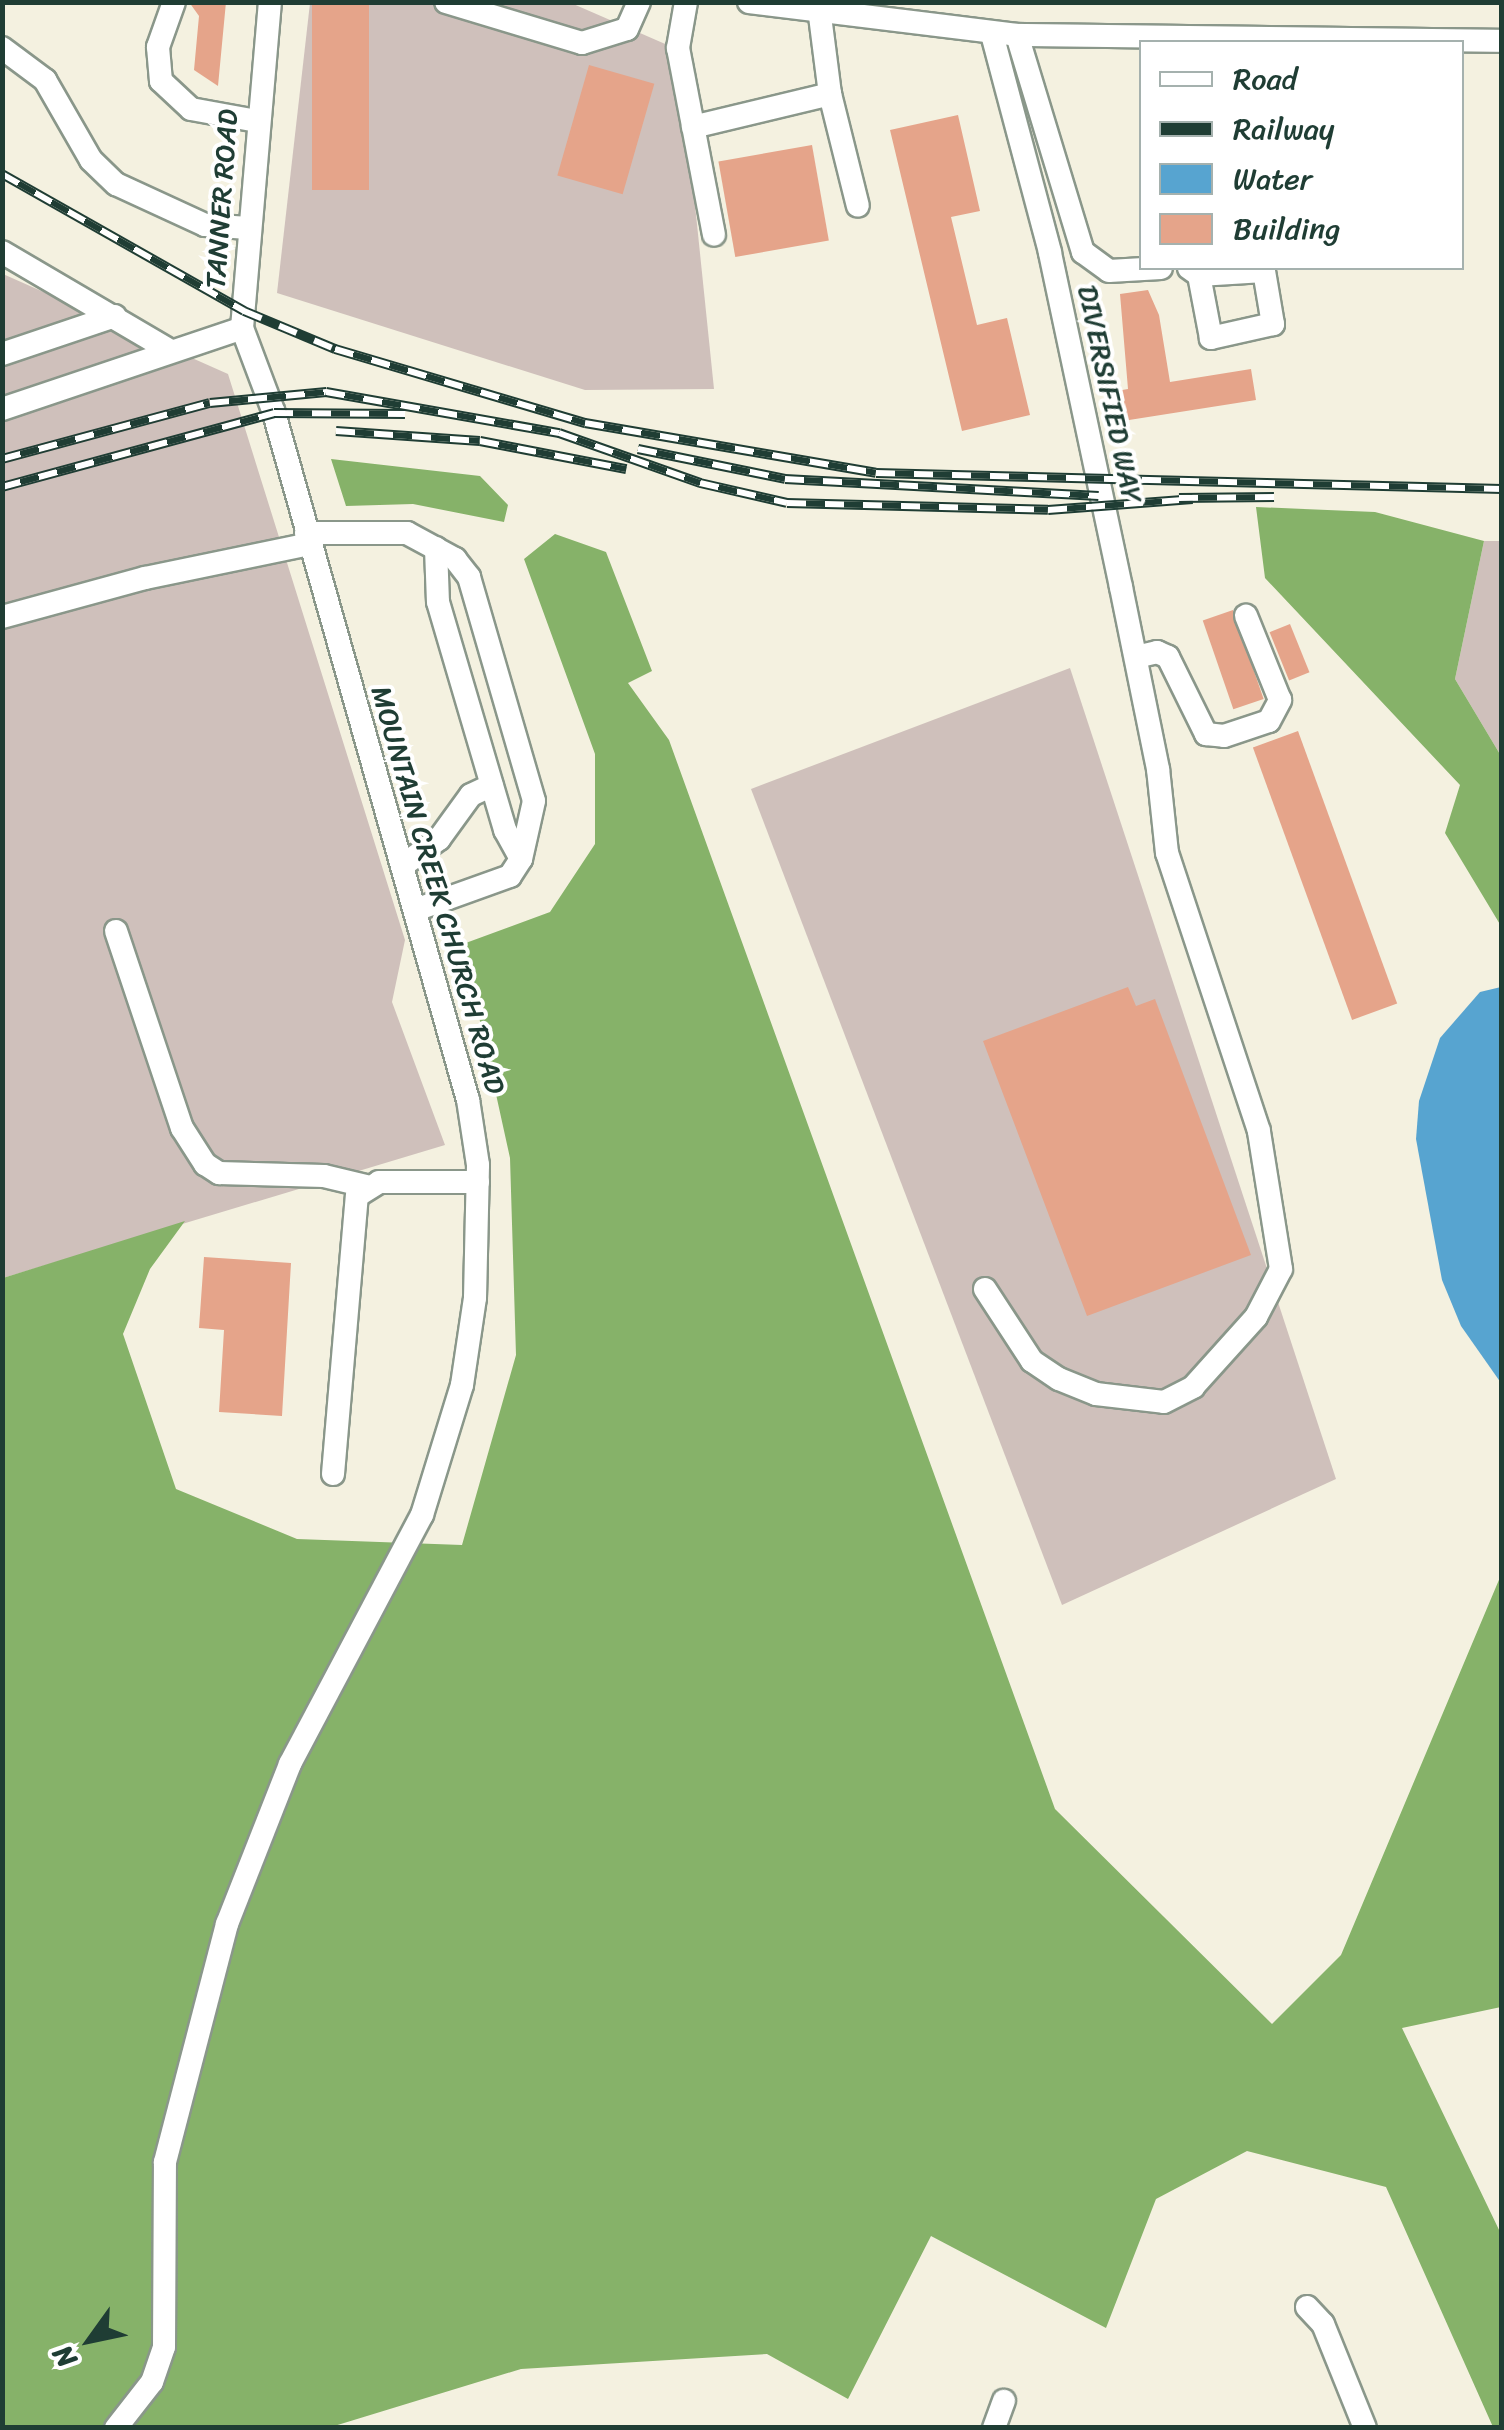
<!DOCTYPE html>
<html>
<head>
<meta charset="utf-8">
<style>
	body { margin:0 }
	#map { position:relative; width:1504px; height:2430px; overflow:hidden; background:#f4f1e0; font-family:Sriracha,sans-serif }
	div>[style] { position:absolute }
	.industrial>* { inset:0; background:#cfc0bb }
	.forest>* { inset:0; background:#86b269 }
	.water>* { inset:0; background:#57a4d0 }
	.building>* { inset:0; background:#e5a48a; transform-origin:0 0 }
	.roads { filter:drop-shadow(2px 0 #8a978a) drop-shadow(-2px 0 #8a978a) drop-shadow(0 2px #8a978a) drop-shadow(0 -2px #8a978a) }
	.minor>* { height:22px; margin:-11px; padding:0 11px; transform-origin:11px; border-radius:11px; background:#fff }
	.rail>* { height:10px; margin-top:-5px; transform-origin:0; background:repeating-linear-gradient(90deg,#fff 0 19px,#1f3d34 0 38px); box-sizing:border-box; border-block:2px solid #1f3d34 }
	span { translate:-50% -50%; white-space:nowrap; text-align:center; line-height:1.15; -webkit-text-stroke:8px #fff; paint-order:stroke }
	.street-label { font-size:28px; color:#1f3d34 }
	.frame { position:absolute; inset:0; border:5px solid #1f3d34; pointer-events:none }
	.legend { position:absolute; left:1139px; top:40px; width:325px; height:230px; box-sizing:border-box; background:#fff; border:2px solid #a5b1ae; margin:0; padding:12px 18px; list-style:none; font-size:30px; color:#1f3d34 }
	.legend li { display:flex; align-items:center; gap:20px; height:50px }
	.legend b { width:50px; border:2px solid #a5b1ae }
	.north { position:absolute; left:40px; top:2290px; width:100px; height:100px; -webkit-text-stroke:8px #fff; paint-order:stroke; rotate:237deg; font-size:28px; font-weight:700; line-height:40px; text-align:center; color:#1f3d34 }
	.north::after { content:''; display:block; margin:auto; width:35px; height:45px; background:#1f3d34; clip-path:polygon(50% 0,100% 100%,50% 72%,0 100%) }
</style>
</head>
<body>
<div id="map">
	<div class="industrial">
		<i style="clip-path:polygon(310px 3px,571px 3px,679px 50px,714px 389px,585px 390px,277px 293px)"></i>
		<i style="clip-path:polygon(3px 274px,228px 374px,405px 940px,392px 1002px,445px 1145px,3px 1278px)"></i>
		<i style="clip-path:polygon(1484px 541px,1501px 541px,1501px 756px,1455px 679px)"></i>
		<i style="clip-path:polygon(1070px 668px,1336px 1479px,1062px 1605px,751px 789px)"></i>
	</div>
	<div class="forest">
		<i style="clip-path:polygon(331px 459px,480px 476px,508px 505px,504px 522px,413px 504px,346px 506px)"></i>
		<i style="clip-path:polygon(1256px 507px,1375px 512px,1484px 541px,1455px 679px,1501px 756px,1501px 926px,1445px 833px,1460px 785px,1265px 578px)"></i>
		<i style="clip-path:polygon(555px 534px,606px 552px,652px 671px,628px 683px,669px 740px,1055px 1809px,1272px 2024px,1341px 1955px,1501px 1575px,1501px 2007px,1402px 2028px,1501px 2234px,1501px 2427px,1493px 2427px,1386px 2187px,1247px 2151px,1156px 2199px,1106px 2328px,931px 2236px,848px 2399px,767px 2354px,521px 2369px,331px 2427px,3px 2428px,3px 1278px,185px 1221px,150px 1269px,123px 1334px,176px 1489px,297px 1539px,462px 1545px,516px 1355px,510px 1158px,463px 944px,550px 912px,595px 844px,595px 754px,524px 559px)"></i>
	</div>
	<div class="water">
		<i style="clip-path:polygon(1501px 987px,1502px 987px,1501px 1383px,1461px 1326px,1442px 1280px,1416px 1139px,1419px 1101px,1440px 1038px,1480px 992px)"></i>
	</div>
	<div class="building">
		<i style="clip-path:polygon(189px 2px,226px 2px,218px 86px,194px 70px,199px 16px)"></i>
		<i style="left:312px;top:2px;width:57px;height:188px"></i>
		<i style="left:589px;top:65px;width:68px;height:115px;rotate:16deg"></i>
		<i style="clip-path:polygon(958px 115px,980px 211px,951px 217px,977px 325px,1007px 318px,1030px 415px,962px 431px,890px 130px)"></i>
		<i style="left:812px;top:145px;width:97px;height:95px;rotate:80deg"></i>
		<i style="clip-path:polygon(1148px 290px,1159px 315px,1170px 382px,1251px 369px,1256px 400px,1110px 423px,1105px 393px,1128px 389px,1120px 294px)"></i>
		<i style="left:1233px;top:610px;width:94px;height:32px;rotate:71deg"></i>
		<i style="left:1290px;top:624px;width:52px;height:22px;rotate:68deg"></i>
		<i style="left:1298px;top:731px;width:290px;height:48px;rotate:70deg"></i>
		<i style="clip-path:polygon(1128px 987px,1136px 1006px,1155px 999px,1251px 1255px,1087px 1316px,983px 1041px)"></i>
		<i style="clip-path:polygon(204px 1257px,291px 1263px,282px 1416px,219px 1412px,224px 1330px,199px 1328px)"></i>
	</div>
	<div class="roads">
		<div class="minor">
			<i style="left:174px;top:2px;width:48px;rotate:109.6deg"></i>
			<i style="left:158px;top:47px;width:34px;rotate:85deg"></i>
			<i style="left:161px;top:81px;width:41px;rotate:43deg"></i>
			<i style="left:191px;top:109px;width:67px;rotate:10.3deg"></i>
			<i style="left:446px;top:2px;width:142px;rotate:16.8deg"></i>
			<i style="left:582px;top:43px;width:47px;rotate:-17.3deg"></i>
			<i style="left:627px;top:29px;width:30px;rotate:-66deg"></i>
			<i style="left:686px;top:2px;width:47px;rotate:99.9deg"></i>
			<i style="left:678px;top:48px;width:190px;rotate:79.1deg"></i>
			<i style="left:749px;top:2px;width:270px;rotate:7deg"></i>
			<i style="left:1017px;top:35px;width:485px;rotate:0.7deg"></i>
			<i style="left:820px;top:16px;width:79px;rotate:82.7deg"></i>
			<i style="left:830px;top:94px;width:115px;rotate:76deg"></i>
			<i style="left:1017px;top:35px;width:227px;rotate:73.1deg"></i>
			<i style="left:1083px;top:252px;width:32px;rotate:36deg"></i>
			<i style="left:1109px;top:271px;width:52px;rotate:-3.3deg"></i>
			<i style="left:2px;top:48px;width:54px;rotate:36.7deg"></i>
			<i style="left:45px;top:80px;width:92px;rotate:60.1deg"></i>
			<i style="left:91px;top:160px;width:35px;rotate:44deg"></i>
			<i style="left:116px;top:184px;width:98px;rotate:24.7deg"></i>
			<i style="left:205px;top:225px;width:43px;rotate:4deg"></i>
			<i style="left:693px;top:127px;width:141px;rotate:-13.5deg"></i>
			<i style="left:2px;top:252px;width:196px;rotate:30.4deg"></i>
			<i style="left:1189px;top:268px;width:12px;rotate:35deg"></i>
			<i style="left:1199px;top:275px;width:65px;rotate:-3.5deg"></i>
			<i style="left:1264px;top:271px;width:54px;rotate:80.4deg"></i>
			<i style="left:1273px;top:324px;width:64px;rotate:167.3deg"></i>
			<i style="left:1211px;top:338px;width:64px;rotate:-100.8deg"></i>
			<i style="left:2px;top:354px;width:119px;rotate:-18.6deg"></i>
			<i style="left:2px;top:409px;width:253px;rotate:-18.6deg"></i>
			<i style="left:306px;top:533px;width:101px"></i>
			<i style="left:407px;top:533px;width:55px;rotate:28.4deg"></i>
			<i style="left:455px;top:559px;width:23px;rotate:52deg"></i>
			<i style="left:469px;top:577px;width:233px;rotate:73.8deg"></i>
			<i style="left:534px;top:801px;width:59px;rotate:102.6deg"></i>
			<i style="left:521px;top:859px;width:20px;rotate:123deg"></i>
			<i style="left:510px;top:876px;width:101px;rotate:160.3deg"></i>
			<i style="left:436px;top:548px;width:54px;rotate:87.9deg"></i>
			<i style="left:438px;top:602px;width:238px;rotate:73.6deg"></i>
			<i style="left:505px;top:830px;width:33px;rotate:61deg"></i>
			<i style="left:2px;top:617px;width:148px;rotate:-15.3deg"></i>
			<i style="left:145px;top:578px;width:167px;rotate:-11.7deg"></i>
			<i style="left:1136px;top:657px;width:22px;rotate:-13deg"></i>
			<i style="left:1157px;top:652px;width:12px;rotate:24deg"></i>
			<i style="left:1168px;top:657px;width:86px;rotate:63.7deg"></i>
			<i style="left:1206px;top:734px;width:18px;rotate:6deg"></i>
			<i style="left:1224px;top:736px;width:47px;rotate:-18.4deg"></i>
			<i style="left:1269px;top:721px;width:24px;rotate:-62deg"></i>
			<i style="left:1280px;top:700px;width:91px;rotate:-112deg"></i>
			<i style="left:402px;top:866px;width:46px;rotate:-36.1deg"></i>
			<i style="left:439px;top:839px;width:54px;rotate:-54deg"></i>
			<i style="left:471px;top:795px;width:23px;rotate:-25deg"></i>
			<i style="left:116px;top:931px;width:208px;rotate:71.5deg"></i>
			<i style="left:182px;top:1128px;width:43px;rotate:57.4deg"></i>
			<i style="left:205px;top:1164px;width:17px;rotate:33deg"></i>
			<i style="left:219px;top:1173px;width:105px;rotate:1.6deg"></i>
			<i style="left:324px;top:1176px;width:43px;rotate:13.4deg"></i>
			<i style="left:985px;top:1289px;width:86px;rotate:56.9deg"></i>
			<i style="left:1032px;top:1361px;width:32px;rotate:34deg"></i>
			<i style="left:1059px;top:1379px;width:40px;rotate:22deg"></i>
			<i style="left:1096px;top:1394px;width:68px;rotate:6.7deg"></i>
			<i style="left:1164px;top:1402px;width:33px;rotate:-27deg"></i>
			<i style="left:1193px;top:1387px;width:94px;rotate:-48deg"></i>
			<i style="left:1256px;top:1317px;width:54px;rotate:-62.5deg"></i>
			<i style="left:1281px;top:1269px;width:140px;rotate:-99.1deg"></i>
			<i style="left:1259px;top:1131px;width:293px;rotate:-108.3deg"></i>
			<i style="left:1167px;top:853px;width:84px;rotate:-96.1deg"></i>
			<i style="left:1158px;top:769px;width:186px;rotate:-101.5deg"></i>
			<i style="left:1121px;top:587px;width:342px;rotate:-102deg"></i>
			<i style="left:1050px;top:252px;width:226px;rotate:-104.9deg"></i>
			<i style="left:333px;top:1474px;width:279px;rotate:-85.1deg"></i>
			<i style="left:357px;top:1196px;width:26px;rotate:-32deg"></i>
			<i style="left:379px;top:1182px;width:99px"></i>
			<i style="left:1307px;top:2307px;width:23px;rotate:47deg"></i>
			<i style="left:1323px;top:2324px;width:112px;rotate:68deg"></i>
			<i style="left:116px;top:2428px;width:58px;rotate:-52deg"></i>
			<i style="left:152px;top:2382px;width:37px;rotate:-71deg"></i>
			<i style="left:164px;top:2347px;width:185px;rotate:-89.7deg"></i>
			<i style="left:165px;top:2162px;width:246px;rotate:-75.4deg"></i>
			<i style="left:227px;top:1924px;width:172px;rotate:-68.5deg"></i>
			<i style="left:290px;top:1764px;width:282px;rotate:-62.1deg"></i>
			<i style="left:422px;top:1515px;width:136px;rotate:-72.9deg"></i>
			<i style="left:462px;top:1385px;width:88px;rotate:-81.5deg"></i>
			<i style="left:475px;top:1298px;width:133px;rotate:-88.7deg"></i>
			<i style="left:478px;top:1165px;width:66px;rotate:-98.7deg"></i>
			<i style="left:468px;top:1100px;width:714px;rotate:-105.77deg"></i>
			<i style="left:274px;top:413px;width:91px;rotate:-110.6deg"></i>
			<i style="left:242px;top:328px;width:327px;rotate:-85.1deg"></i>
			<i style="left:994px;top:2428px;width:29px;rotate:-70deg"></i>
		</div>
	</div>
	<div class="rail">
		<i style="left:2px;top:174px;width:278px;rotate:29.5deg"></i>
		<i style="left:244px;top:311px;width:99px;rotate:22.7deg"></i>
		<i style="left:335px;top:349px;width:261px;rotate:16.5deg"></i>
		<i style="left:585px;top:423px;width:295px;rotate:9.7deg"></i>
		<i style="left:876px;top:473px;width:626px;rotate:1.46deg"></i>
		<i style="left:336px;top:431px;width:144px;rotate:4deg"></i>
		<i style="left:480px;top:441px;width:149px;rotate:10.9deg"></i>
		<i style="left:638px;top:449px;width:150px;rotate:11.5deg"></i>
		<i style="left:785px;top:479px;width:314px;rotate:3.1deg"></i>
		<i style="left:2px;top:459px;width:215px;rotate:-15.1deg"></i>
		<i style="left:210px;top:403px;width:117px;rotate:-5.4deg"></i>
		<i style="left:326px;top:392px;width:237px;rotate:10deg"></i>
		<i style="left:559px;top:433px;width:150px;rotate:19.5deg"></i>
		<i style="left:700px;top:483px;width:89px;rotate:12.9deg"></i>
		<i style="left:787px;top:503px;width:261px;rotate:1.5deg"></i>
		<i style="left:1048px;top:510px;width:145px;rotate:-4.3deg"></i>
		<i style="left:2px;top:487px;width:282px;rotate:-15.2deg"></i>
		<i style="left:274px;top:413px;width:131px;rotate:0.4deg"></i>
		<i style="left:1179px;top:498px;width:95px;rotate:-0.6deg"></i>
	</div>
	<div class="street-label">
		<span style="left:222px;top:199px;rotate:-86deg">TANNER ROAD</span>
		<span style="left:1110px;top:394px;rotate:78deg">DIVERSIFIED WAY</span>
		<span style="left:438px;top:890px;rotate:74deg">MOUNTAIN CREEK CHURCH ROAD</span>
	</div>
	<div class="frame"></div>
	<ul class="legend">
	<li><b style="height:12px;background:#fff"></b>Road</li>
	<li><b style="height:12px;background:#1f3d34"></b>Railway</li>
	<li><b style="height:28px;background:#57a4d0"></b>Water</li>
	<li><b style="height:28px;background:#e5a48a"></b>Building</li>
	</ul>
	<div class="north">N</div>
</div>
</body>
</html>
